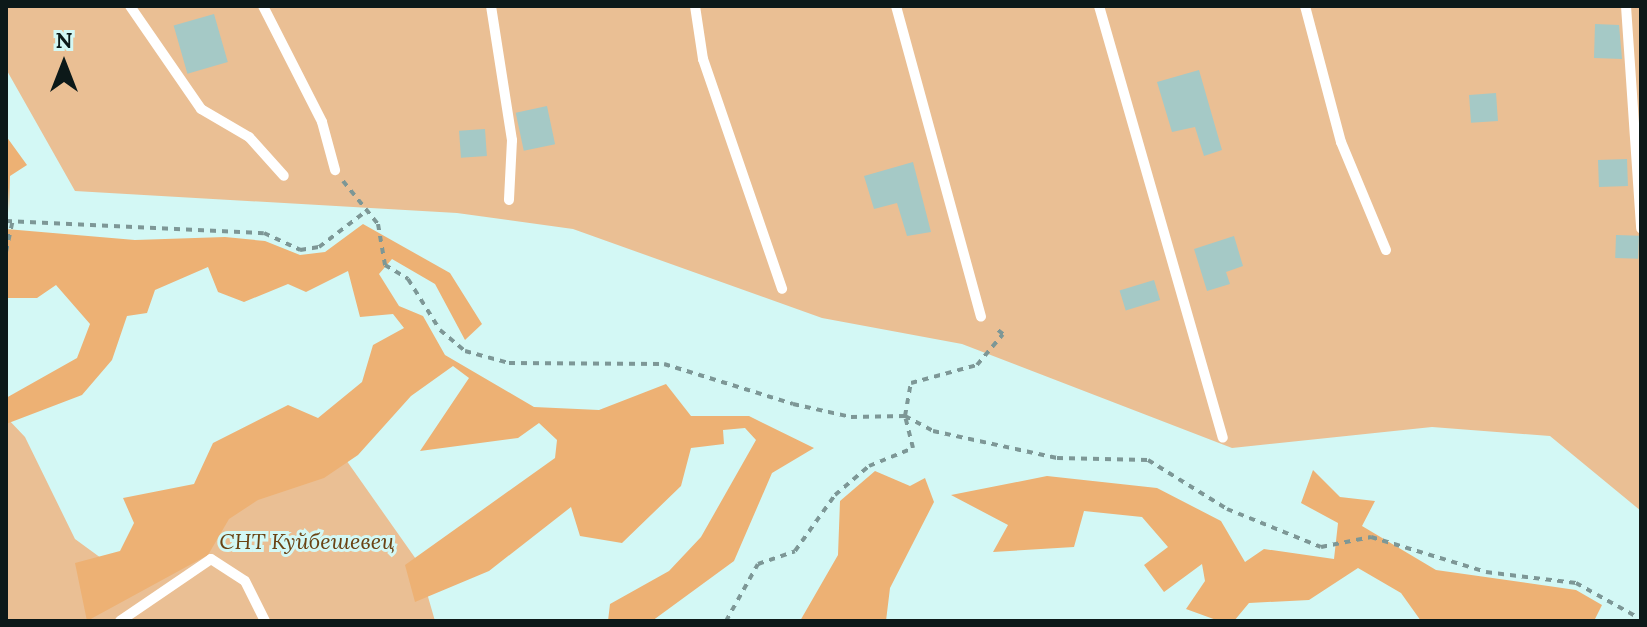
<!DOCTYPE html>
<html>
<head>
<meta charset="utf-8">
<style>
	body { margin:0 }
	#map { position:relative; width:1647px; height:627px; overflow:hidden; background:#d3f8f5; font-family:Lora,serif }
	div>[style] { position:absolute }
	.green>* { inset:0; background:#eabf94 }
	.forest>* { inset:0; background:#edb174 }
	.building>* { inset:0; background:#a5c9c6; transform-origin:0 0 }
	.path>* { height:4px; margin-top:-2px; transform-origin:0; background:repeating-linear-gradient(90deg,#7d9796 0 6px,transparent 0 12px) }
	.lane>* { height:10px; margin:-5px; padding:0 5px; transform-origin:5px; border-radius:5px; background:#fff }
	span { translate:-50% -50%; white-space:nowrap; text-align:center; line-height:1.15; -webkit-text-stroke:6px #d3f8f5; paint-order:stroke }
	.park-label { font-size:22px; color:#6a4314; font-style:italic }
	.frame { position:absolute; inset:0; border:8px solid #0c1919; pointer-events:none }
	.north { position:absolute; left:24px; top:24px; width:80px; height:80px; -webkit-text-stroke:6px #d3f8f5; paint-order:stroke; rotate:0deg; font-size:22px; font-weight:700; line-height:32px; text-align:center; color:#0c1919 }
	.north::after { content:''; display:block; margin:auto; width:28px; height:36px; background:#0c1919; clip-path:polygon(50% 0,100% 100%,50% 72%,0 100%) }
</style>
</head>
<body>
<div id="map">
	<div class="green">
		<i style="clip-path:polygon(6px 6px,1641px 6px,1641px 511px,1550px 436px,1432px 427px,1232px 448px,962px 344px,822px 318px,573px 229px,457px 213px,75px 191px,6px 69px)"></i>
		<i style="clip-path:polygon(6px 417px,25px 437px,75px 539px,116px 569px,344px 457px,418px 562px,435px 621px,6px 621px)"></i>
	</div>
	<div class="forest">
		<i style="clip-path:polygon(6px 136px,27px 165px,10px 176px,9px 213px)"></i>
		<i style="clip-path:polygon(363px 224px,450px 273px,482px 324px,465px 340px,435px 284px,392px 259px,379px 274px,399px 306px,423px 316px,445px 355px,534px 407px,599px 410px,666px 384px,691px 416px,749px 416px,814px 448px,772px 473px,734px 561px,652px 621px,608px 621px,610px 604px,669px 571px,701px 537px,756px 440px,745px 428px,723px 430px,724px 444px,691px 448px,681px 486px,622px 543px,580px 536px,571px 507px,489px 571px,415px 602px,405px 565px,555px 458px,557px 440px,539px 423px,518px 438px,420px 451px,469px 378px,453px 366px,411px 396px,358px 455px,324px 478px,258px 500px,229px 519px,208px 555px,87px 621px,75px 563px,120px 551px,134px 523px,123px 498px,194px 484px,213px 443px,288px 405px,318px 418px,362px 382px,373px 345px,404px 328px,393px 314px,360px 317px,348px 271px,306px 292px,288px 284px,244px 302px,218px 292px,208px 267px,155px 290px,147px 313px,127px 316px,112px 360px,82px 395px,6px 424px,6px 398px,77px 358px,90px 324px,56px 285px,37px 298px,6px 298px,6px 229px,135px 240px,225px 237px,265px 241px,300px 255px,325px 252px)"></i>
		<i style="clip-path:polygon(1313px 470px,1340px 497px,1375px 501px,1362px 526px,1436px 570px,1576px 590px,1602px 605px,1594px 621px,1421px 621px,1401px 593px,1358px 568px,1309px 600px,1249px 603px,1234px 621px,1219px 621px,1186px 609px,1205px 581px,1202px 564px,1164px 592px,1144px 565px,1168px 547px,1142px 517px,1084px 511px,1074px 547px,993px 552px,1008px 525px,951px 495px,1047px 476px,1157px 488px,1221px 521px,1245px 562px,1264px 549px,1334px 559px,1338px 523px,1301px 503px)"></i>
		<i style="clip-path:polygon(875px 471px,910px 486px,925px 478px,934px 502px,890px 588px,886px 621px,800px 621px,838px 555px,840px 501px)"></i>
	</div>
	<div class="building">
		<i style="left:214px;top:14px;width:50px;height:42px;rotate:74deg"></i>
		<i style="clip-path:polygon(1595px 24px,1619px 25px,1622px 59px,1594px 58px)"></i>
		<i style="clip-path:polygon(1199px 70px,1222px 150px,1204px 156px,1195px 127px,1172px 132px,1157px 82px)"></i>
		<i style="left:1496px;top:93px;width:28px;height:27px;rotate:86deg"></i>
		<i style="left:547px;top:106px;width:39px;height:32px;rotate:78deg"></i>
		<i style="left:485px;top:129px;width:27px;height:26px;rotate:86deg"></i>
		<i style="left:1627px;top:159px;width:27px;height:29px;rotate:88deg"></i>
		<i style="clip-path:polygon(913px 162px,931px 232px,907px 236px,897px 203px,874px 209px,864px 176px)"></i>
		<i style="left:1616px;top:235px;width:23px;height:23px;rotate:2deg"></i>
		<i style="clip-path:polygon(1234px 236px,1243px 266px,1226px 272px,1230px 284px,1207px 291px,1194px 249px)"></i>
		<i style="left:1154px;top:280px;width:21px;height:36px;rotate:73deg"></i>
	</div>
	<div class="path">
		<i style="left:343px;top:181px;width:55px;rotate:50.9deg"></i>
		<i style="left:378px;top:224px;width:42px;rotate:80.3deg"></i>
		<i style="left:385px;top:265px;width:27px;rotate:31deg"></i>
		<i style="left:408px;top:279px;width:60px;rotate:57.9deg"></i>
		<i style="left:440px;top:330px;width:33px;rotate:40deg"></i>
		<i style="left:465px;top:351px;width:46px;rotate:15.3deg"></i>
		<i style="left:509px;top:363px;width:155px;rotate:0.4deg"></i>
		<i style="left:664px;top:364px;width:135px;rotate:17.2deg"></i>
		<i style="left:793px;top:404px;width:59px;rotate:12.6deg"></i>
		<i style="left:851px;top:417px;width:54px;rotate:-1.1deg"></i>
		<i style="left:905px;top:416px;width:32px;rotate:28deg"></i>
		<i style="left:933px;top:431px;width:127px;rotate:12.3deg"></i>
		<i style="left:1057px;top:458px;width:91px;rotate:1.3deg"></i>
		<i style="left:1148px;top:460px;width:93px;rotate:31.8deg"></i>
		<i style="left:1227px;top:509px;width:101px;rotate:22deg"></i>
		<i style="left:1321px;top:547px;width:51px;rotate:-11.3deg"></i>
		<i style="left:1371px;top:537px;width:120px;rotate:16.9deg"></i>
		<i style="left:1486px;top:572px;width:91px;rotate:7deg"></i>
		<i style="left:1576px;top:583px;width:74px;rotate:29deg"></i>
		<i style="left:6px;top:221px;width:258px;rotate:2.7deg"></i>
		<i style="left:264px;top:233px;width:40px;rotate:25deg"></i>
		<i style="left:300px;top:250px;width:19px;rotate:-9deg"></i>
		<i style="left:319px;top:247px;width:58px;rotate:-37.3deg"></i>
		<i style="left:6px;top:252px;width:30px;rotate:-78deg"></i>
		<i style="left:726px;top:621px;width:65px;rotate:-60.7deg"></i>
		<i style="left:758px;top:564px;width:39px;rotate:-19deg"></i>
		<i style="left:795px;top:551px;width:69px;rotate:-54.5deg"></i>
		<i style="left:835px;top:495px;width:45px;rotate:-40.5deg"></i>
		<i style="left:869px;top:466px;width:48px;rotate:-22.2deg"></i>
		<i style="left:913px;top:448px;width:33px;rotate:-104deg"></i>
		<i style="left:905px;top:416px;width:34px;rotate:-80deg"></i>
		<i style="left:911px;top:383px;width:68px;rotate:-15.3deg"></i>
		<i style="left:977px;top:365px;width:40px;rotate:-50deg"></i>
		<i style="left:1003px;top:334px;width:11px;rotate:-142deg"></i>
	</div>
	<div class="lane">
		<i style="left:130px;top:6px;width:125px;rotate:55.4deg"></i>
		<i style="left:201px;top:109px;width:56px;rotate:30.3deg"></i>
		<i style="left:249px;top:137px;width:52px;rotate:48.1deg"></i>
		<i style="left:263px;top:6px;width:130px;rotate:63deg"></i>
		<i style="left:322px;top:122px;width:50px;rotate:74.8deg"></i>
		<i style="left:491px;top:6px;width:136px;rotate:81.1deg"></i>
		<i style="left:512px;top:140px;width:60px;rotate:92.9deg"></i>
		<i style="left:695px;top:6px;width:54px;rotate:81.4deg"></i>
		<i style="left:703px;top:59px;width:243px;rotate:71deg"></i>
		<i style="left:896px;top:6px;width:322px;rotate:74.7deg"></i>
		<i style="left:1099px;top:6px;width:449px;rotate:74deg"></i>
		<i style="left:1305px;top:6px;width:141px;rotate:75.2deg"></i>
		<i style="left:1341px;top:142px;width:117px;rotate:67.4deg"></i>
		<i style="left:1626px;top:6px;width:223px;rotate:86.1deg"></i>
		<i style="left:120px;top:621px;width:110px;rotate:-34.3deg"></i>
		<i style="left:211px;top:559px;width:40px;rotate:32.9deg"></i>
		<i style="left:245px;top:581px;width:45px;rotate:63.4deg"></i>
	</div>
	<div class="park-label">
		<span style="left:307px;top:542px">СНТ Куйбешевец</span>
	</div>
	<div class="frame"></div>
	<div class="north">N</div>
</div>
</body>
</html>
